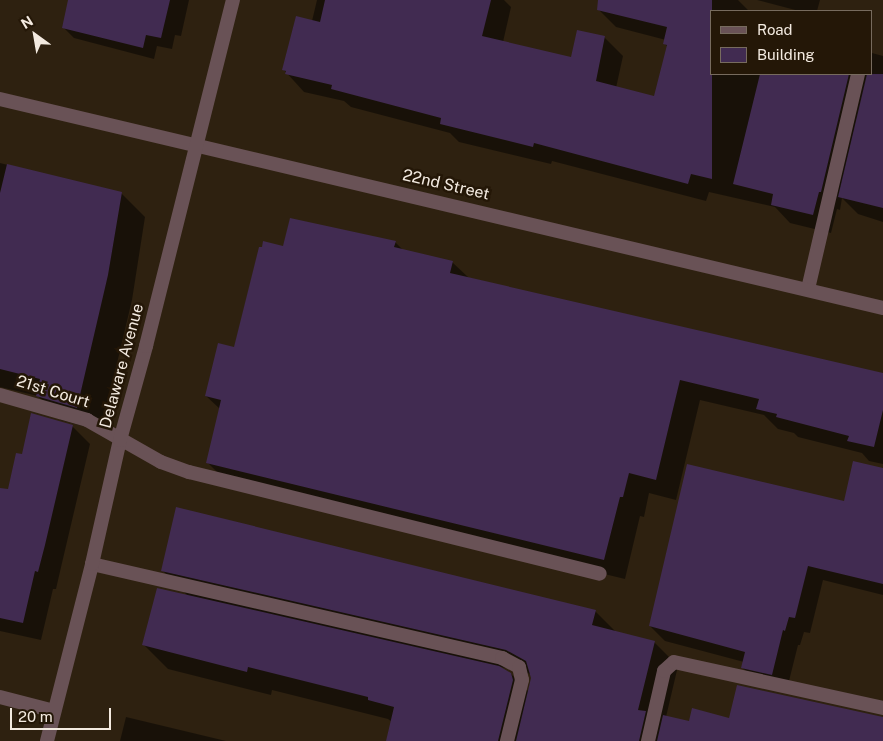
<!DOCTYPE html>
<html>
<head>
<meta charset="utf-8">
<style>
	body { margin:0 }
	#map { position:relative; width:883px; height:741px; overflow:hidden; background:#2e2110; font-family:"Public Sans",sans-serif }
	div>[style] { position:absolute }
	.shadow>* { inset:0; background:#0007 }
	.building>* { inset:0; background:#412b51 }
	.service>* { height:14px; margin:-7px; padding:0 7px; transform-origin:7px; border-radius:7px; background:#695256 }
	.minor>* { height:14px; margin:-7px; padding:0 7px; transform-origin:7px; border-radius:7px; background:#695256 }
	span { translate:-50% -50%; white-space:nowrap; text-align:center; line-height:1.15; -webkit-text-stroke:5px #241707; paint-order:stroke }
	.street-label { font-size:16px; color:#f3eae0 }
	.legend { position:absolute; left:710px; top:10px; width:162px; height:65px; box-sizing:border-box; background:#241707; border:1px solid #776b5e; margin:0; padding:6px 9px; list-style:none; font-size:15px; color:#f3eae0 }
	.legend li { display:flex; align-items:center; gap:10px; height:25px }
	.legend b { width:25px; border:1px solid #776b5e }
	.north { position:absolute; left:10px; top:10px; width:50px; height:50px; -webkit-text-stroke:4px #241707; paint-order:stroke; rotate:328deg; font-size:14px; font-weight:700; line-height:20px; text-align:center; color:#f3eae0 }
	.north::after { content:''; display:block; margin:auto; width:18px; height:22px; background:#f3eae0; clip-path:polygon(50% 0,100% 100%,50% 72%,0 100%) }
	.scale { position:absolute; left:10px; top:708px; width:101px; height:22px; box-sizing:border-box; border:2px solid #f3eae0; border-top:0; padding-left:6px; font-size:15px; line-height:18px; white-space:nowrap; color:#f3eae0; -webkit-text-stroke:4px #241707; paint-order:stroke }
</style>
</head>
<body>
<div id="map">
	<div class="shadow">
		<i style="clip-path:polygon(70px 0,189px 0,181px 36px,175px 35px,172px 49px,157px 46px,154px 59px,74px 38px,63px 27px)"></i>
		<i style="clip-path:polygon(317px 0,504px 0,511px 7px,503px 42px,572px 58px,604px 37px,623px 56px,616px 88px,655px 98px,668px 47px,665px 44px,666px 40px,616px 27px,598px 9px,600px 0,738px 0,749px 11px,712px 11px,712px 74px,872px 74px,872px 53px,883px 56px,883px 222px,858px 214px,842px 198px,840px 210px,837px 209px,831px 233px,790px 223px,775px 207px,709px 192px,706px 201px,552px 161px,551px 164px,459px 142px,450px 133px,351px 107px,344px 101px,304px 92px,284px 70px,312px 21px)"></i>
		<i style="clip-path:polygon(757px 0,820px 0,817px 11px,799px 11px)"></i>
		<i style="clip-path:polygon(0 163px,121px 193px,145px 217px,132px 300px,101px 431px,61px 420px,38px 396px,0 387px)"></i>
		<i style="clip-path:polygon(395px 242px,403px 250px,452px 262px,469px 278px,883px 375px,883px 464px,869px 461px,862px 453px,798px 437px,794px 433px,778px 429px,764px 415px,700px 400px,676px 500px,649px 493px,644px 517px,640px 516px,625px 579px,228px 483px,207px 462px,220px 409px,206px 396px,235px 348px,284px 247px)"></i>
		<i style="clip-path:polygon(72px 426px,90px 444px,62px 563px,56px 589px,53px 589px,41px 640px,0 631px,0 489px,9px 491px,22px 456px)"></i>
		<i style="clip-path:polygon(883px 469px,883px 595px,823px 580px,810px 633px,804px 632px,800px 645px,798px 645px,787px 689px,758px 683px,743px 668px,744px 662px,665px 641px,650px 626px,845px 503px)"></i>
		<i style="clip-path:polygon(evenodd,162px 570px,595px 611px,617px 633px,654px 642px,678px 666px,666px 717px,690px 723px,730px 719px,883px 720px,883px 741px,387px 741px,392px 722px,388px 719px,272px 690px,271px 695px,168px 669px,144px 645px,188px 596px,162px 570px,497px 666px,531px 674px,532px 678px,529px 692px,511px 674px,497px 666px)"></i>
		<i style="clip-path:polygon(126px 717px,226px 741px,120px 741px)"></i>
	</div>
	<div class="building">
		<i style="clip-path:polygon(68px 0,170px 0,161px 38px,146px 35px,143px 48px,62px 28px)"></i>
		<i style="clip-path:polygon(325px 0,491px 0,482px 36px,571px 57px,577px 30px,605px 36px,596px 81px,654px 96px,667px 45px,663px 44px,667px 27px,597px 10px,598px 0,712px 0,712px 179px,691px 174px,688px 184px,534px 143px,533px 147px,440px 124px,441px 118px,331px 89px,332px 85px,285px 74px,286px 71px,282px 70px,296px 16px,320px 22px)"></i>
		<i style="clip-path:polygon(760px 74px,849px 74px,821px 192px,819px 192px,813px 215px,771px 205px,773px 194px,733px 184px)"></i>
		<i style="clip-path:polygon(867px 74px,883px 74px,883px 208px,838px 197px)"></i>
		<i style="clip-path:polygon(7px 164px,122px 192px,108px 275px,77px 408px,36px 396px,40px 379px,0 369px,0 193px)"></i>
		<i style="clip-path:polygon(290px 218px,396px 241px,394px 247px,453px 261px,450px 273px,883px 373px,883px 410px,874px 447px,847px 441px,849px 436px,776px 417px,777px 414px,756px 409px,759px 399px,680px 380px,656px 480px,629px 473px,623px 497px,620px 497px,604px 560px,206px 463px,221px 400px,205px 396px,218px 343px,234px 347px,259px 247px,262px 247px,263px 241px,283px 246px)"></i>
		<i style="clip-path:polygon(31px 413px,73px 425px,45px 545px,38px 572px,35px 571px,23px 623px,0 618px,0 488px,8px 489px,16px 453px,22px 454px)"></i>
		<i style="clip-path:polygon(853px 461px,883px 468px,883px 584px,808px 566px,795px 618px,789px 617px,785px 631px,783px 630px,772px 675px,741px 668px,745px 652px,649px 626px,687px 464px,844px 501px)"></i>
		<i style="clip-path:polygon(176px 507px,596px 610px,592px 625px,655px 641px,638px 710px,646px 711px,639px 741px,516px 741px,531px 678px,526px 661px,506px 650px,161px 571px)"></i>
		<i style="clip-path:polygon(157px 588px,499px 666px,511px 673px,513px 680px,498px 741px,386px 741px,394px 707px,368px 700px,368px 697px,248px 667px,247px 672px,142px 645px)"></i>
		<i style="clip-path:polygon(737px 685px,883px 717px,883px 741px,657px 741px,663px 715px,689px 721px,692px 708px,729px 718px)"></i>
	</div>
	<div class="service">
		<i style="left:808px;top:289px;width:221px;rotate:-76.9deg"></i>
		<i style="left:0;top:395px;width:91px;rotate:16deg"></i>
		<i style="left:87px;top:420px;width:85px;rotate:29.6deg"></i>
		<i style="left:161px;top:462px;width:30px;rotate:20deg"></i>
		<i style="left:189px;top:472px;width:423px;rotate:13.9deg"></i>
		<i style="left:92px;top:564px;width:421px;rotate:12.9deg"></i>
		<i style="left:502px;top:658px;width:19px;rotate:28deg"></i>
		<i style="left:519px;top:667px;width:13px;rotate:77deg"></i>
		<i style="left:522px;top:680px;width:63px;rotate:103.8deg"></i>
		<i style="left:648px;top:741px;width:72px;rotate:-77.1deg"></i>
		<i style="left:664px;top:671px;width:13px;rotate:-42deg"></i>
		<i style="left:674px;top:662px;width:214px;rotate:12.4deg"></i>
	</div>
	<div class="minor">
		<i style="left:0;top:99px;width:907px;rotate:13.32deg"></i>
		<i style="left:0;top:697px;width:56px;rotate:14.5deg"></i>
		<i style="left:47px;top:741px;width:183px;rotate:-75.7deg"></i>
		<i style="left:92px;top:564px;width:127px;rotate:-77.3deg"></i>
		<i style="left:120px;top:440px;width:98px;rotate:-74.5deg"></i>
		<i style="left:146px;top:346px;width:357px;rotate:-75.9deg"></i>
	</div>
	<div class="street-label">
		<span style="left:446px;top:185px;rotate:13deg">22nd Street</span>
		<span style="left:122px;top:366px;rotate:-75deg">Delaware Avenue</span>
		<span style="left:53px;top:392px;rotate:17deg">21st Court</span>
	</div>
	<ul class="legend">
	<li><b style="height:6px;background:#695256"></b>Road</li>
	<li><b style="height:14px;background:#412b51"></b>Building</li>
	</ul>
	<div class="north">N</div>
	<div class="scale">20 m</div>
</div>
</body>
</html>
